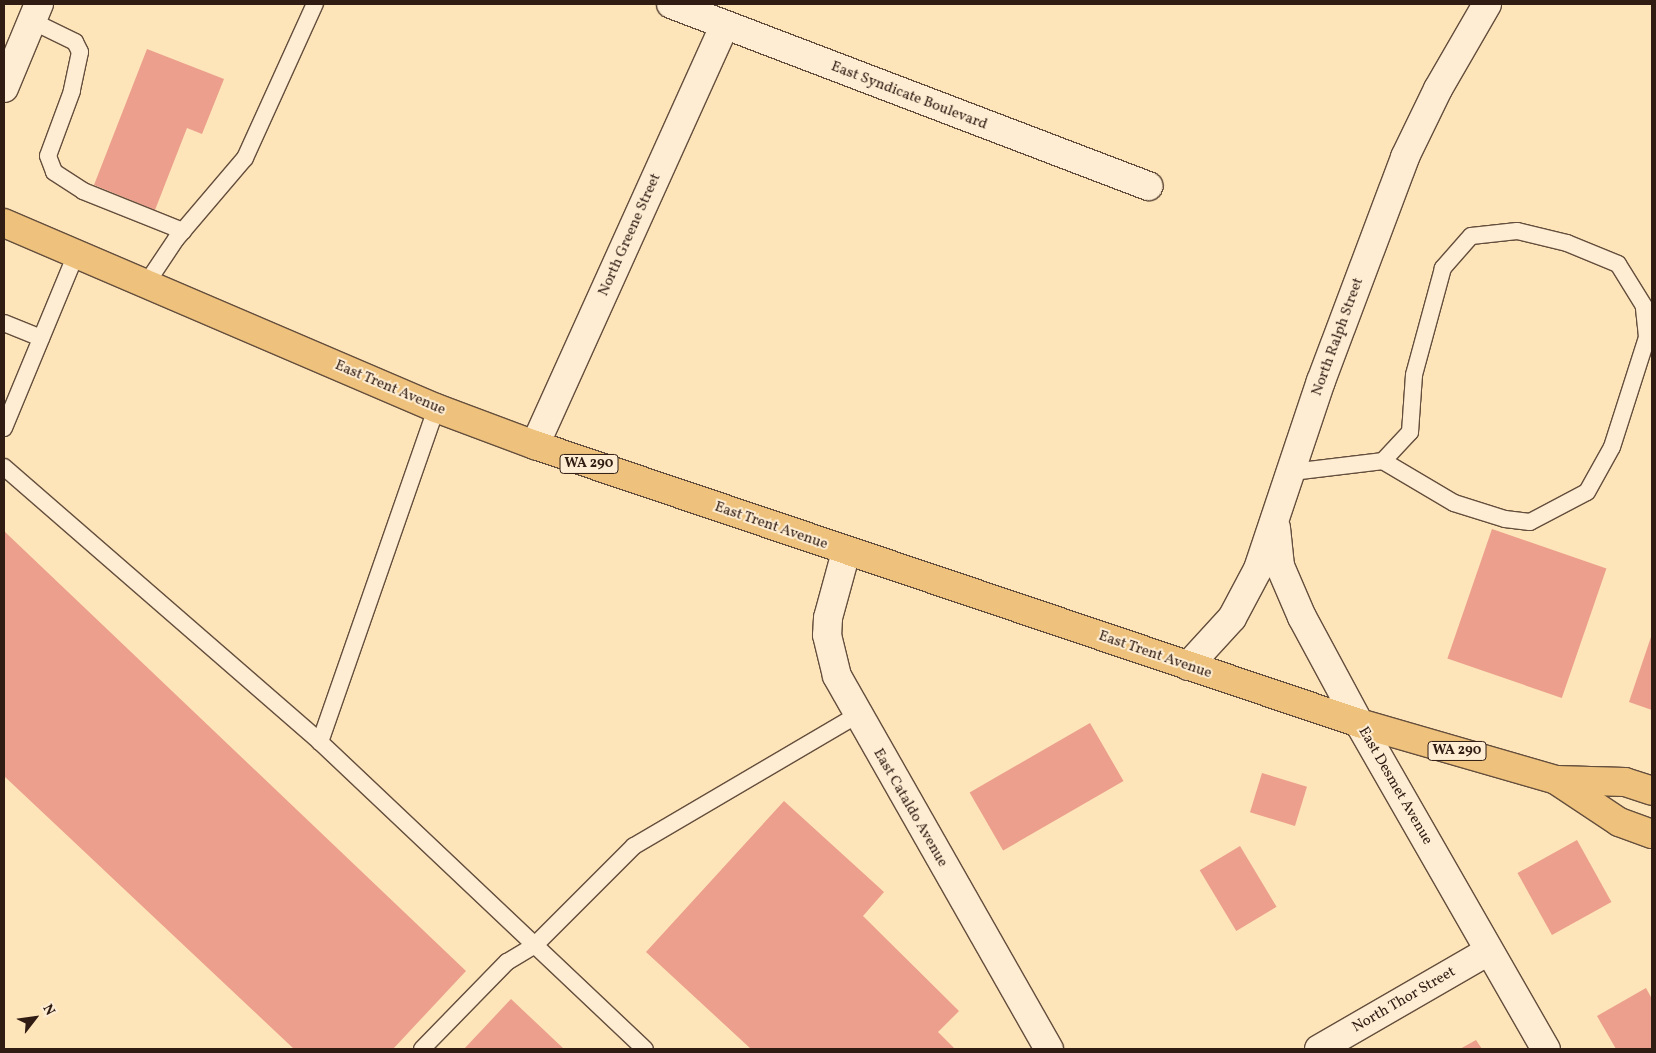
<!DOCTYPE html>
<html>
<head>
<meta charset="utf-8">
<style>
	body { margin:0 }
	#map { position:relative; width:1656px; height:1053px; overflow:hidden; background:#fde4b9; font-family:Vollkorn,serif }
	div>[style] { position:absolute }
	.building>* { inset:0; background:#eb9f8c; transform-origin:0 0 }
	.roads { filter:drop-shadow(1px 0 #644e3d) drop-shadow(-1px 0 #644e3d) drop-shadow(0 1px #644e3d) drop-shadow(0 -1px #644e3d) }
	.lane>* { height:16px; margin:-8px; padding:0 8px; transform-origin:8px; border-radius:8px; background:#feedd2 }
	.street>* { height:28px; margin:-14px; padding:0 14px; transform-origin:14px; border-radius:14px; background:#feedd2 }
	.primary>* { height:28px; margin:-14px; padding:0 14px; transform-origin:14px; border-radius:14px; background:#eec27c }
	span { translate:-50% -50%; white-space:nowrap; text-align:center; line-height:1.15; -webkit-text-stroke:4px #feedd2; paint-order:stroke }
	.shield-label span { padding:1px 4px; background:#feedd2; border:1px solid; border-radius:4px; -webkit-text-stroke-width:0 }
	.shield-label { font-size:14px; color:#311c14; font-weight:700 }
	.street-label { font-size:15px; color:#311c14 }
	.frame { position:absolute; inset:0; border:5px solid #311c14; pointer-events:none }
	.north { position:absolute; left:10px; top:993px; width:50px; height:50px; -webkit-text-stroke:4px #feedd2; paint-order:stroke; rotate:60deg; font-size:14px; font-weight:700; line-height:20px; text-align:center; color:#311c14 }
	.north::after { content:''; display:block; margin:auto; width:18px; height:22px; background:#311c14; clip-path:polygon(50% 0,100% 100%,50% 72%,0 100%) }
</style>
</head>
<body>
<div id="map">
	<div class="building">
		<i style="clip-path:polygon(147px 49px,224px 79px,202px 134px,187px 128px,155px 210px,94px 185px)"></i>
		<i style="left:1492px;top:529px;width:121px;height:137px;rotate:19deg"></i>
		<i style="clip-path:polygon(4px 531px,466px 971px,393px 1049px,294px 1049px,4px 776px)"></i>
		<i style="clip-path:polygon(1652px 634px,1652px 710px,1629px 702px)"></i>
		<i style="left:1090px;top:723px;width:67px;height:139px;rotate:60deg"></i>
		<i style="left:1262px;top:773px;width:47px;height:41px;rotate:17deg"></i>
		<i style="clip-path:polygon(784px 801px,884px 892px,863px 916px,959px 1011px,938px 1032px,955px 1049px,751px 1049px,646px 952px)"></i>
		<i style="left:1577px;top:840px;width:71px;height:68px;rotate:61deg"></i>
		<i style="left:1240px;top:846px;width:71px;height:47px;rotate:59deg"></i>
		<i style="clip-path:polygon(1646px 988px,1652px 999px,1652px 1049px,1616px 1049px,1597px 1016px)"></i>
		<i style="clip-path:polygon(511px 999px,564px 1049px,464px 1049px)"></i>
		<i style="clip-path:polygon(1476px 1040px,1482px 1049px,1460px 1049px)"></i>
	</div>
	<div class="roads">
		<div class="lane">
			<i style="left:32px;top:21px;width:48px;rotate:26deg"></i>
			<i style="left:75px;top:42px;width:11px;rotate:63deg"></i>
			<i style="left:80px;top:52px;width:40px;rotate:102deg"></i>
			<i style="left:72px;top:91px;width:69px;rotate:110.3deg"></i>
			<i style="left:48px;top:156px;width:17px;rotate:69deg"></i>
			<i style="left:54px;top:172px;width:35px;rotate:33deg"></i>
			<i style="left:83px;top:191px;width:108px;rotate:21.8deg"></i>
			<i style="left:146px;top:284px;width:54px;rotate:-56.3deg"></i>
			<i style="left:176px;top:239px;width:106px;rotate:-49.6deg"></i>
			<i style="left:245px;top:158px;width:169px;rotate:-65.6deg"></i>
			<i style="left:4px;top:323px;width:40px;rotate:22deg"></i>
			<i style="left:4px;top:428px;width:188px;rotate:-67.5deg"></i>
			<i style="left:4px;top:467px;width:419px;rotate:41deg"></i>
			<i style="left:320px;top:742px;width:447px;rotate:43.4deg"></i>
			<i style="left:1292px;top:472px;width:92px;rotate:-6.9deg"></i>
			<i style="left:1383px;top:461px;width:82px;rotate:30.6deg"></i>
			<i style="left:1454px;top:503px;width:53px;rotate:17.4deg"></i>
			<i style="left:1505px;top:519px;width:25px;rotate:7deg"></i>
			<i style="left:1530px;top:522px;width:64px;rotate:-27.8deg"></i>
			<i style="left:1587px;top:492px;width:51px;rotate:-60.9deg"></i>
			<i style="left:1612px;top:447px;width:115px;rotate:-72.3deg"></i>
			<i style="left:1647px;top:337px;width:31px;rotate:-96deg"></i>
			<i style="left:1644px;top:306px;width:49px;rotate:-121.8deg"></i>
			<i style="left:1618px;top:264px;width:55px;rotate:-157.6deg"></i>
			<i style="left:1567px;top:243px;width:51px;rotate:-166.5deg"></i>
			<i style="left:1517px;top:231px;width:46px;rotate:173.8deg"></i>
			<i style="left:1471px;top:236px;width:43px;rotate:131.2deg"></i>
			<i style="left:1443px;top:268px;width:111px;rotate:105.2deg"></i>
			<i style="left:1414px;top:375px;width:57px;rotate:94deg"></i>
			<i style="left:1410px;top:432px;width:40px;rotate:133deg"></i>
			<i style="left:320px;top:742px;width:354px;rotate:-70.8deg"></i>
			<i style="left:422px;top:1049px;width:122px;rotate:-45.7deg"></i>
			<i style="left:507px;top:962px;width:33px;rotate:-31deg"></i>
			<i style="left:535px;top:945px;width:140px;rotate:-45deg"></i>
			<i style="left:634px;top:846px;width:259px;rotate:-30.4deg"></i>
		</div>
		<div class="street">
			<i style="left:671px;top:4px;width:511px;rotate:20.88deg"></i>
			<i style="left:4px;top:88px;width:91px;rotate:-67.4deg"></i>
			<i style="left:535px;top:445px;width:460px;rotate:-65.7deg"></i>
			<i style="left:1276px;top:528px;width:38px;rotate:84deg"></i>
			<i style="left:1280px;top:566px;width:56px;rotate:66.7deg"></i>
			<i style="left:1302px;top:617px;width:120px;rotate:61.7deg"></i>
			<i style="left:1359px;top:723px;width:376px;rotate:60.2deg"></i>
			<i style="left:846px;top:552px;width:68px;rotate:105.3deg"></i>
			<i style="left:828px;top:618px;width:17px;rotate:93deg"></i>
			<i style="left:827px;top:635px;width:42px;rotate:76.3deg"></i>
			<i style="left:837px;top:676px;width:429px;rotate:60.4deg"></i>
			<i style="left:1188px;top:666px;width:65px;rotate:-47.5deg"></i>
			<i style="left:1232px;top:618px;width:55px;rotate:-62deg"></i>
			<i style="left:1258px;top:569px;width:198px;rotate:-71.5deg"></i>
			<i style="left:1321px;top:381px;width:239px;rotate:-69.4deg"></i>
			<i style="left:1405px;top:157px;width:76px;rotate:-64.1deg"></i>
			<i style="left:1438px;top:89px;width:98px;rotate:-60deg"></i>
			<i style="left:1319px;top:1049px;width:196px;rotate:-30deg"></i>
		</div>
		<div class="primary">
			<i style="left:4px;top:223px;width:470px;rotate:23.2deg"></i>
			<i style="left:436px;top:408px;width:106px;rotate:20.5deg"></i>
			<i style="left:535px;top:445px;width:870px;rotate:18.64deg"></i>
			<i style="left:1359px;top:723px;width:205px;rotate:16.1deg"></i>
			<i style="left:1556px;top:780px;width:69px;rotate:1.7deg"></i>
			<i style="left:1625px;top:782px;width:28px;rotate:18deg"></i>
			<i style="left:1556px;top:780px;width:76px;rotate:33.7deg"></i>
			<i style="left:1619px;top:822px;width:35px;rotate:20deg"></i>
		</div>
	</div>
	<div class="shield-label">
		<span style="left:589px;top:464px">WA 290</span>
		<span style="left:1457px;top:751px">WA 290</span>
	</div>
	<div class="street-label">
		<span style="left:909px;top:96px;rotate:21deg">East Syndicate Boulevard</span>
		<span style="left:630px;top:235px;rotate:-66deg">North Greene Street</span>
		<span style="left:1338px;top:337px;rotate:-70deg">North Ralph Street</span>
		<span style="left:390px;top:388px;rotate:23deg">East Trent Avenue</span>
		<span style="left:771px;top:526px;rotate:19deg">East Trent Avenue</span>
		<span style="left:1155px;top:655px;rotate:19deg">East Trent Avenue</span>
		<span style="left:1395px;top:786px;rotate:60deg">East Desmet Avenue</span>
		<span style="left:910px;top:808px;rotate:60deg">East Cataldo Avenue</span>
		<span style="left:1404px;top:1000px;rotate:-30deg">North Thor Street</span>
	</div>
	<div class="frame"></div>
	<div class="north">N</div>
</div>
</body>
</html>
